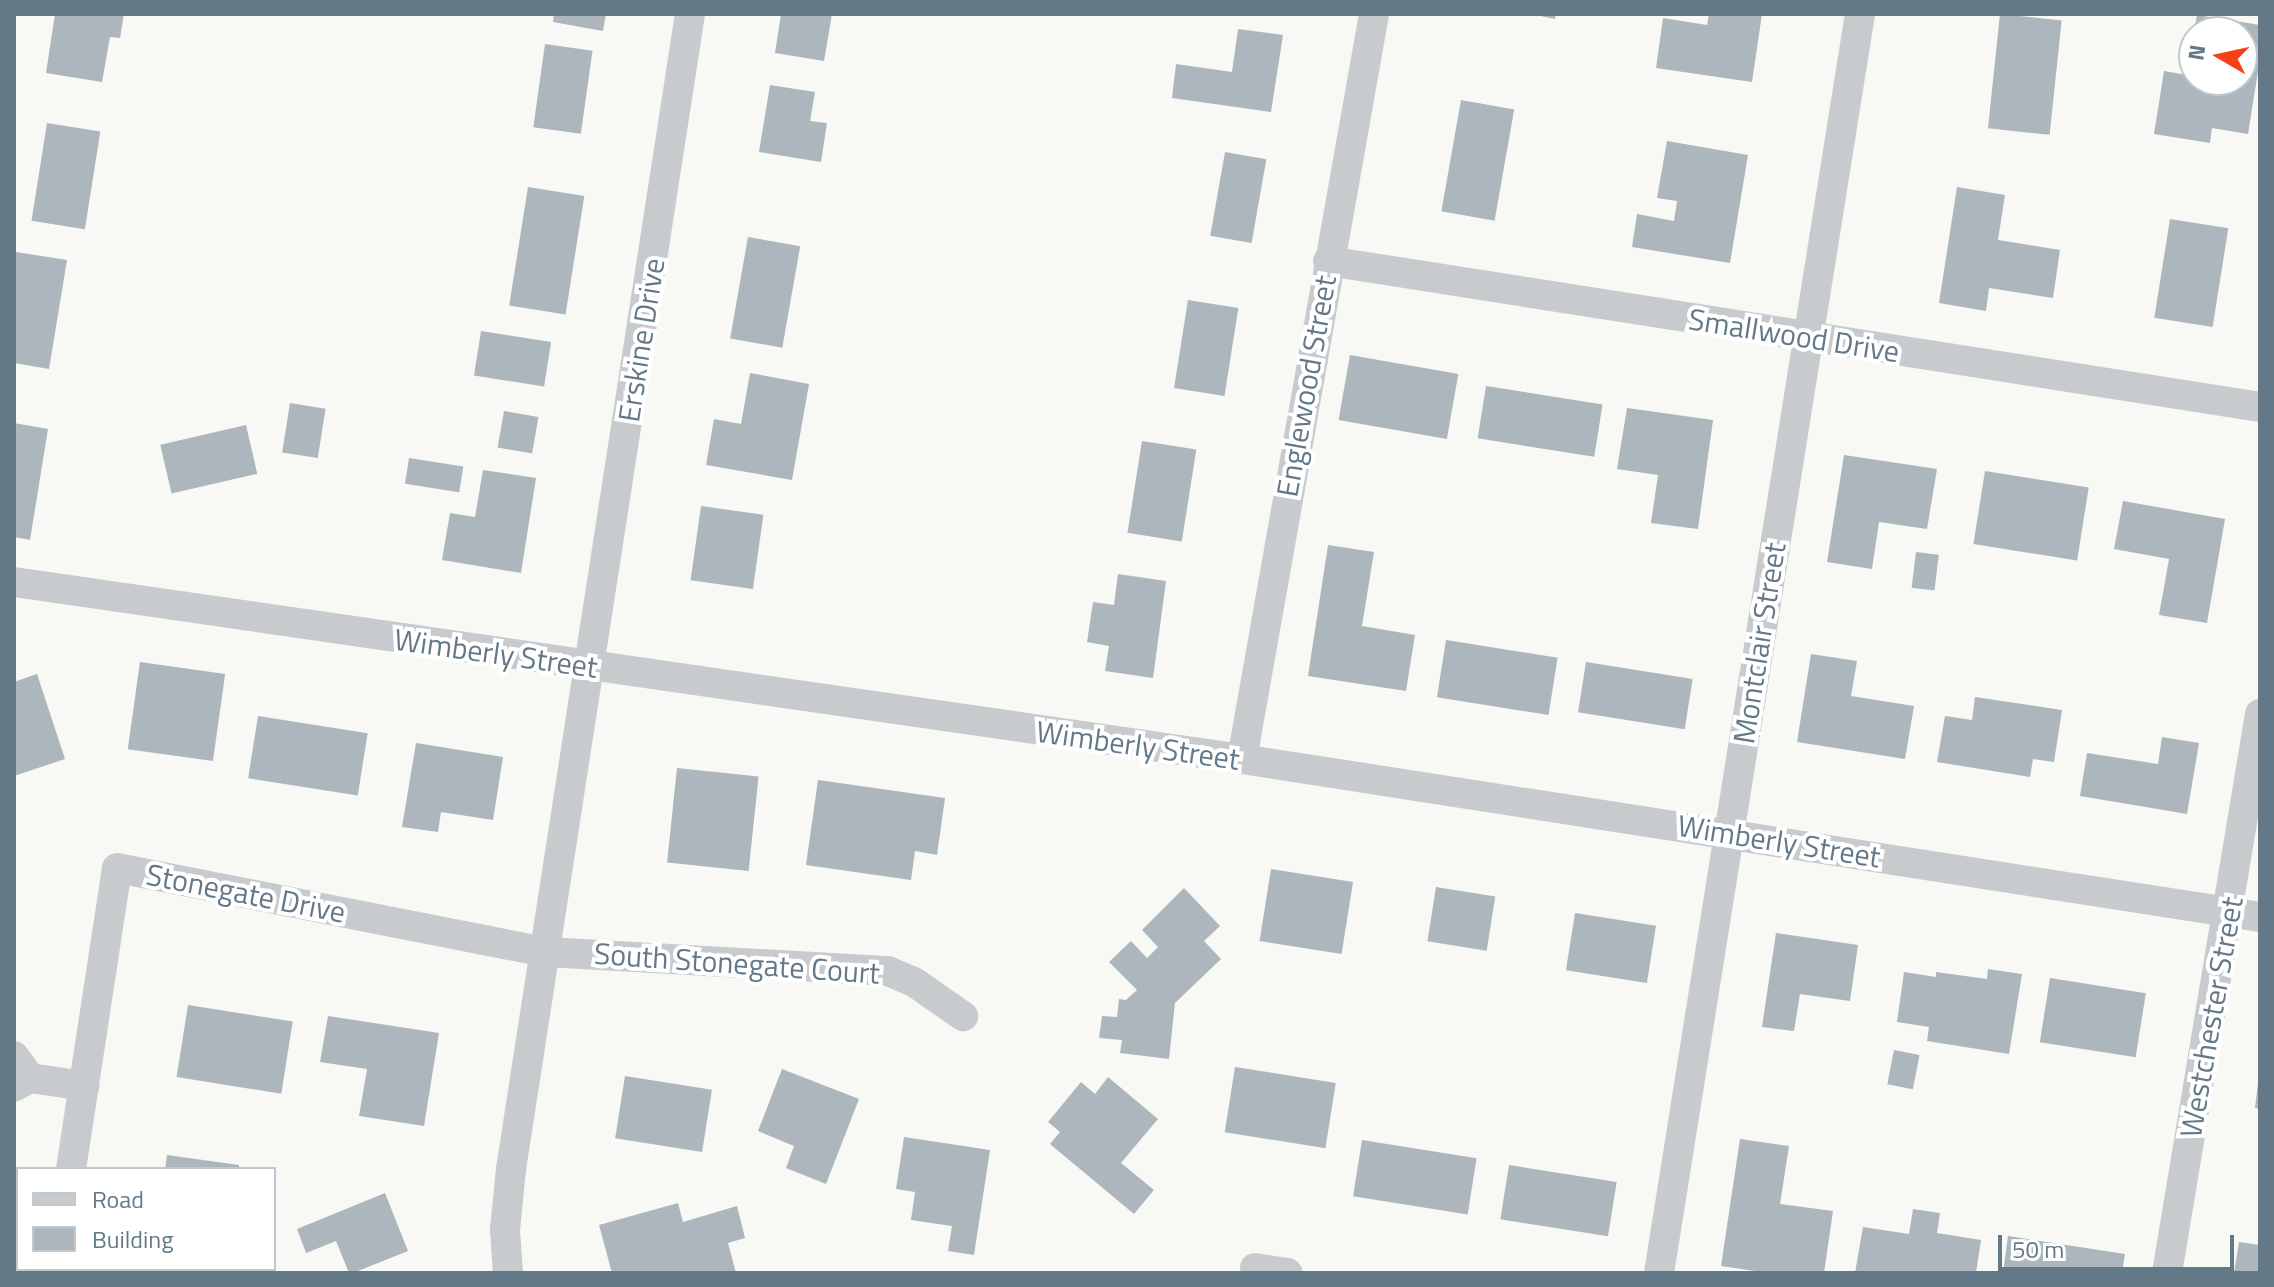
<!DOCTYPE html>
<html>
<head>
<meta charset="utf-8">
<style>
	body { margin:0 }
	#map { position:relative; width:2274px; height:1287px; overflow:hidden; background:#f8f8f4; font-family:"Titillium Web",sans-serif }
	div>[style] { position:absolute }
	.building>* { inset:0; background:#acb6bc; transform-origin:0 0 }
	.minor>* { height:30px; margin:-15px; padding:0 15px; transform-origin:15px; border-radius:15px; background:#c7cbce }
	span { translate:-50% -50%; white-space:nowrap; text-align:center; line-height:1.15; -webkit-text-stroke:8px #fff; paint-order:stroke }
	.street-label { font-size:30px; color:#637988 }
	.frame { position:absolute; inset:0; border:16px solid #637988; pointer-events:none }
	.legend { position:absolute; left:16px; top:1167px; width:260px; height:104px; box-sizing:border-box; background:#fff; border:2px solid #c1c9cf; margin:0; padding:10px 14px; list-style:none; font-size:24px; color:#637988 }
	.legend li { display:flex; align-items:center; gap:16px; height:40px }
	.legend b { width:40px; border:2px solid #c1c9cf }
	.north { position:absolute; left:2178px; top:16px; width:80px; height:80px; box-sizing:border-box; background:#fff; border:2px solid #c1c9cf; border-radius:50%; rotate:279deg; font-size:22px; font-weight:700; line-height:32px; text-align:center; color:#637988 }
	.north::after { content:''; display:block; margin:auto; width:28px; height:36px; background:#f44117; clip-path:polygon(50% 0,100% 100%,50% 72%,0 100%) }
	.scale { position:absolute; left:1998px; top:1235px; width:236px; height:36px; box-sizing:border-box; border:4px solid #637988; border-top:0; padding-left:10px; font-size:24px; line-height:28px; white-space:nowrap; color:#637988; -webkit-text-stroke:6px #fff; paint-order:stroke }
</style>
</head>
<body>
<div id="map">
	<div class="building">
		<i style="clip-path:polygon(55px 14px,124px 14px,120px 38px,110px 37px,102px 82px,46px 73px)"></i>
		<i style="clip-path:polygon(554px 14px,606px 14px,603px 31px,553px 22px)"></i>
		<i style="clip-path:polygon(781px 14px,832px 14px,824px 61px,775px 53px)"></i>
		<i style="clip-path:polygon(1531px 14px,1556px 14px,1555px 19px)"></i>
		<i style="clip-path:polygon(1709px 14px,1762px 14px,1752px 82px,1656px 68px,1663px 18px,1707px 25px)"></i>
		<i style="left:2000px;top:14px;width:62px;height:115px;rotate:6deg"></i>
		<i style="clip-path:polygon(2197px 15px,2260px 25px,2260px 59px,2248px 134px,2212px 128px,2210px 143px,2154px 134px,2164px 71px,2187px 75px,2192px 43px,2194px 80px,2242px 80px,2242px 32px,2194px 32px)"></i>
		<i style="clip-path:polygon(1238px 29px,1283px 35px,1271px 112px,1172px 98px,1176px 64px,1232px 72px)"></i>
		<i style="left:545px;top:44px;width:48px;height:84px;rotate:8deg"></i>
		<i style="clip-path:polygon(770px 85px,815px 92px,810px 121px,827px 123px,821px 162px,759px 152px)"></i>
		<i style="left:1461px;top:100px;width:54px;height:113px;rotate:10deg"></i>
		<i style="left:47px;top:123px;width:54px;height:99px;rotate:9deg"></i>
		<i style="clip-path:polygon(1667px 141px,1748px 155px,1730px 263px,1632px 247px,1637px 214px,1674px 221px,1677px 201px,1657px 198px)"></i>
		<i style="left:1225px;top:152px;width:42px;height:85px;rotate:10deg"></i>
		<i style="left:528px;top:187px;width:57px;height:120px;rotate:9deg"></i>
		<i style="clip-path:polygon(1957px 187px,2005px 195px,1998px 240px,2060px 250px,2053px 298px,1989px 288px,1986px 311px,1939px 303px)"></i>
		<i style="left:2170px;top:219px;width:59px;height:100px;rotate:9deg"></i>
		<i style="left:748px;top:237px;width:53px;height:103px;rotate:10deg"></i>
		<i style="clip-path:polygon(16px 252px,67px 260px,49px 369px,14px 363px)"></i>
		<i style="left:1188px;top:300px;width:51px;height:89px;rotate:9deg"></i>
		<i style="left:481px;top:331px;width:71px;height:45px;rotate:9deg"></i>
		<i style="left:1350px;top:355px;width:110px;height:66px;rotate:10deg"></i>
		<i style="clip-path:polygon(750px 373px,809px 384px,792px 480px,706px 465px,714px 419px,741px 424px)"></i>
		<i style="left:1486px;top:386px;width:118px;height:53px;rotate:9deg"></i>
		<i style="left:290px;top:403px;width:36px;height:50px;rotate:9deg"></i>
		<i style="clip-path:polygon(1627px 408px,1713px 420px,1698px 529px,1651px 523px,1658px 475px,1617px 469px)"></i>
		<i style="left:504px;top:411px;width:35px;height:37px;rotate:10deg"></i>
		<i style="clip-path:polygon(14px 423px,48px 429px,30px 540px,14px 537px)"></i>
		<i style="left:246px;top:425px;width:50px;height:88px;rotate:77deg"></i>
		<i style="left:1142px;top:441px;width:55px;height:93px;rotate:9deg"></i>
		<i style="clip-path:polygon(1844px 455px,1937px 469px,1927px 529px,1879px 522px,1872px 569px,1827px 562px)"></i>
		<i style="left:409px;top:458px;width:55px;height:26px;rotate:9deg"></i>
		<i style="clip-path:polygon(483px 470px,536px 478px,521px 573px,442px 560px,450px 513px,475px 517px)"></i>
		<i style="left:1985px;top:471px;width:105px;height:74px;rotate:9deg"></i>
		<i style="clip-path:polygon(2123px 501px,2225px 519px,2207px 623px,2159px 615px,2169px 559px,2114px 549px)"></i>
		<i style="left:701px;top:506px;width:63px;height:75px;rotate:8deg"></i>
		<i style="clip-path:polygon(1328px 545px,1374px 552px,1362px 626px,1415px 635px,1406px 691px,1308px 676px)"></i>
		<i style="left:1916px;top:552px;width:23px;height:36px;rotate:7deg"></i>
		<i style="clip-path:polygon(1118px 574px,1166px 581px,1153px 678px,1105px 671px,1109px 646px,1087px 642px,1093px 602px,1114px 605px)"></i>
		<i style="left:1446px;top:640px;width:113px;height:58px;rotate:9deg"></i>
		<i style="clip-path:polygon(1811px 654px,1857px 661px,1851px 696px,1914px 706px,1905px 759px,1797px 742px)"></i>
		<i style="left:140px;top:662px;width:86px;height:88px;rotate:8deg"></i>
		<i style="left:1586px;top:662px;width:108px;height:51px;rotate:9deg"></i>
		<i style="clip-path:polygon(37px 674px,65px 759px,14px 776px,14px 682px)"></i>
		<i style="clip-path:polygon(1975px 697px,2062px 710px,2054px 762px,2033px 759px,2030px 777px,1937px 762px,1945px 716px,1972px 720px)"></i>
		<i style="left:258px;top:716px;width:111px;height:63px;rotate:9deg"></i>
		<i style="clip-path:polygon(2162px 737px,2199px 743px,2187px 814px,2080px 796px,2087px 753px,2158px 764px)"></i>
		<i style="clip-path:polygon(416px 743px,503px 757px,493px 820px,441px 812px,438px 832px,402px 827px)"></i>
		<i style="left:677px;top:768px;width:82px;height:95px;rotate:6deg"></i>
		<i style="clip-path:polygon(818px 780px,945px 798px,937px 855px,915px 851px,911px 880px,806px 865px)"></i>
		<i style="left:1271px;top:869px;width:83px;height:73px;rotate:9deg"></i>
		<i style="left:1436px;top:887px;width:60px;height:55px;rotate:9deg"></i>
		<i style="clip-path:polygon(1184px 888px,1220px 926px,1204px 941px,1221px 959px,1175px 1003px,1169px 1059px,1120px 1053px,1122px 1040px,1099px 1038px,1102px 1016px,1117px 1017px,1119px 999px,1126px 1000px,1137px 990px,1109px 962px,1131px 941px,1147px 958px,1158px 947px,1142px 930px)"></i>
		<i style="left:1575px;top:913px;width:82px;height:58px;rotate:9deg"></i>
		<i style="clip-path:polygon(1776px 933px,1858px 945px,1850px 1001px,1800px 994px,1794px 1031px,1762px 1027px)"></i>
		<i style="clip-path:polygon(1988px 969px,2022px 974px,2009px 1054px,1927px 1041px,1929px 1027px,1897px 1022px,1904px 972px,1936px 977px,1936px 972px,1987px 979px)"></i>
		<i style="left:2050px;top:978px;width:97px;height:65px;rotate:9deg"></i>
		<i style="left:188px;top:1005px;width:106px;height:73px;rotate:9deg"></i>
		<i style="clip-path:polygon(328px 1016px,439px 1033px,424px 1126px,359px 1116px,367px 1069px,320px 1062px)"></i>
		<i style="left:1894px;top:1050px;width:26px;height:35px;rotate:11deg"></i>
		<i style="left:1235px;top:1067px;width:102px;height:66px;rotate:9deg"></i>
		<i style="clip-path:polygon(782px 1069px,859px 1099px,826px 1184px,786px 1168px,794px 1146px,758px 1131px)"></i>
		<i style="left:625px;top:1076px;width:88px;height:63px;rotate:9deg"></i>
		<i style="clip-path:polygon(1108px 1077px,1158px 1119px,1121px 1163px,1154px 1190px,1134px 1214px,1050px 1144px,1060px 1132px,1048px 1122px,1081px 1082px,1095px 1094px)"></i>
		<i style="clip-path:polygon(2258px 1083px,2260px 1083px,2260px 1109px,2255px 1108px)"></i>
		<i style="clip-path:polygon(904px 1137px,990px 1150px,974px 1255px,948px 1251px,952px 1226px,911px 1220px,915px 1192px,896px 1189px)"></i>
		<i style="clip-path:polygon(1740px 1139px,1789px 1146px,1780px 1204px,1833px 1211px,1824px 1273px,1769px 1273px,1721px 1266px)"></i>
		<i style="left:1362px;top:1140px;width:116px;height:57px;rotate:9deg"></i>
		<i style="clip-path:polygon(167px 1155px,239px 1165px,239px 1169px,165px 1169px)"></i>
		<i style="left:1509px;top:1165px;width:109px;height:55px;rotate:9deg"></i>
		<i style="clip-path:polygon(385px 1193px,408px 1251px,353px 1273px,349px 1273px,336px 1241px,306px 1253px,297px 1229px)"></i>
		<i style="clip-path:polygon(678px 1203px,683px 1222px,737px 1206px,745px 1238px,728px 1243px,736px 1273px,612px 1273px,599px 1225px)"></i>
		<i style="clip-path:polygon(1913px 1209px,1940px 1213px,1937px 1233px,1981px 1240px,1976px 1273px,1855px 1273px,1863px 1227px,1909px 1234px)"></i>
		<i style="clip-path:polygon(2008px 1236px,2125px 1254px,2122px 1273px,2003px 1273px)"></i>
		<i style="clip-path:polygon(2239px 1242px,2260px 1245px,2260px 1273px,2234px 1273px)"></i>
	</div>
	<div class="minor">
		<i style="left:1328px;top:261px;width:943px;rotate:8.9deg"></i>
		<i style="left:14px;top:582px;width:1241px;rotate:8.2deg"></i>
		<i style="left:1242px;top:759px;width:1030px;rotate:8.82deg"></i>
		<i style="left:1242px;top:759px;width:757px;rotate:-79.95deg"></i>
		<i style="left:14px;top:1056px;width:27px;rotate:54deg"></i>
		<i style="left:30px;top:1078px;width:18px;rotate:151deg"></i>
		<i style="left:30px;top:1078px;width:55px;rotate:8.4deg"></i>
		<i style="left:71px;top:1169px;width:304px;rotate:-81.3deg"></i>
		<i style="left:117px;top:868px;width:437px;rotate:11.1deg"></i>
		<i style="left:546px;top:952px;width:343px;rotate:3.2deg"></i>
		<i style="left:888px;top:971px;width:28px;rotate:23deg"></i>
		<i style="left:914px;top:982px;width:60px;rotate:34.8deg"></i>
		<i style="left:1255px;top:1268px;width:33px;rotate:9deg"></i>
		<i style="left:56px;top:1273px;width:4px;rotate:-90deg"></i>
		<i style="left:508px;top:1273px;width:43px;rotate:-94deg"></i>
		<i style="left:505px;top:1230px;width:61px;rotate:-84.4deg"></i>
		<i style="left:511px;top:1169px;width:1169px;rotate:-81.19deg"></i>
		<i style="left:1659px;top:1273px;width:1275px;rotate:-80.93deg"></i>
		<i style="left:2167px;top:1273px;width:567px;rotate:-80.55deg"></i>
	</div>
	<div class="street-label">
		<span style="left:1794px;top:335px;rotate:9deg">Smallwood Drive</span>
		<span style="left:641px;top:340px;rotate:-81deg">Erskine Drive</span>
		<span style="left:1306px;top:386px;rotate:-80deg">Englewood Street</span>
		<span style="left:1759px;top:643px;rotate:-81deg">Montclair Street</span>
		<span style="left:496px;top:653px;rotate:8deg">Wimberly Street</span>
		<span style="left:1138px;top:745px;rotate:8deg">Wimberly Street</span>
		<span style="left:1779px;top:841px;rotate:9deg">Wimberly Street</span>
		<span style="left:246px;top:893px;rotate:11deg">Stonegate Drive</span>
		<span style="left:737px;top:963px;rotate:4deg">South Stonegate Court</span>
		<span style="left:2211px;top:1017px;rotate:-80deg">Westchester Street</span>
	</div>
	<div class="frame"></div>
	<ul class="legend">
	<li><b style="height:10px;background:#c7cbce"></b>Road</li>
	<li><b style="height:22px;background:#acb6bc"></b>Building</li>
	</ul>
	<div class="north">N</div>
	<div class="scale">50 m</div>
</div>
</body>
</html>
